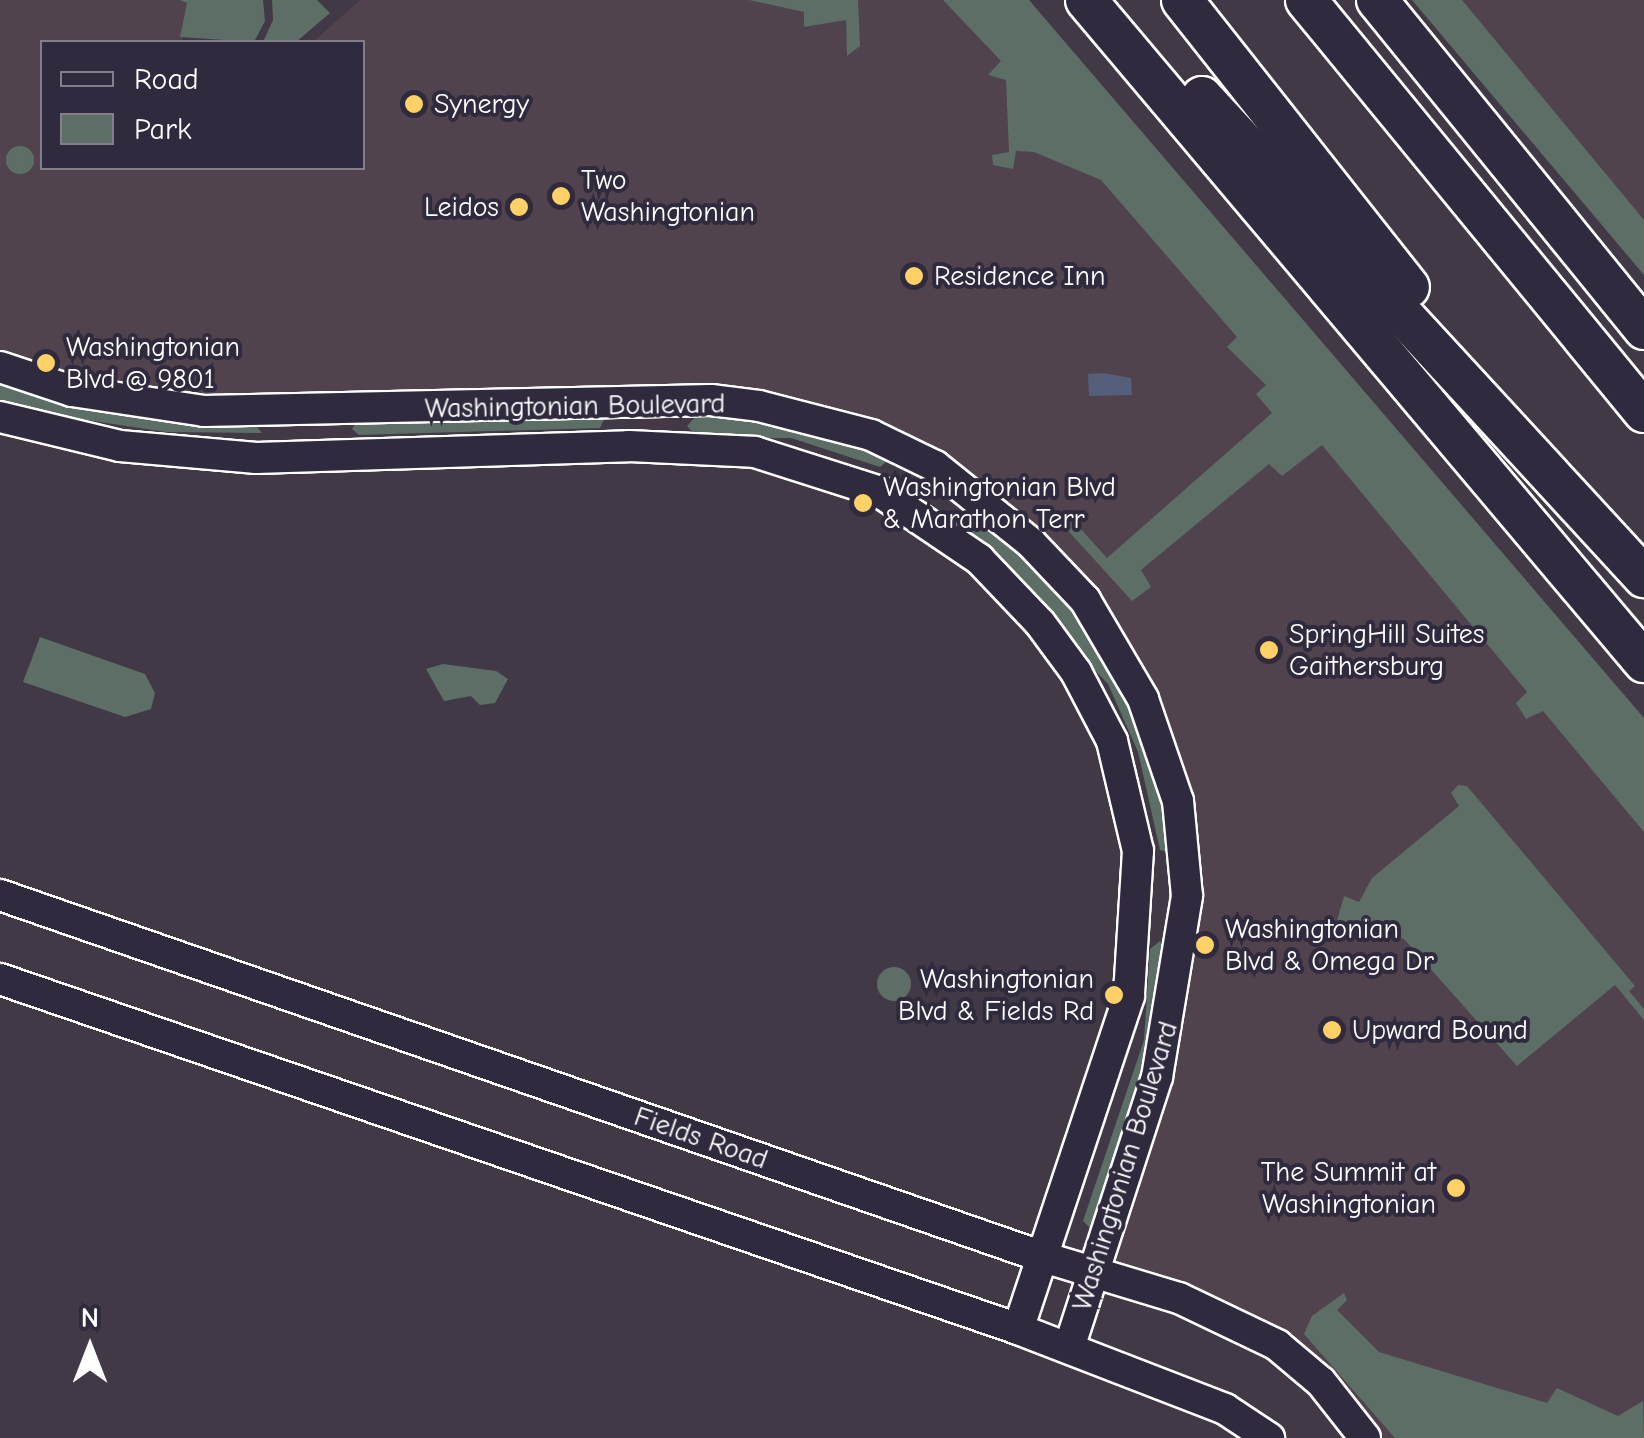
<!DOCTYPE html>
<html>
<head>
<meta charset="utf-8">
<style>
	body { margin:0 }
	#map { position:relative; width:1644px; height:1438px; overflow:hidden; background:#423947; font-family:"Comic Neue",sans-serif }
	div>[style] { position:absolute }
	.built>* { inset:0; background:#50434e }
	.green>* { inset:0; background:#5c6e65 }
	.round { border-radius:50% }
	.water>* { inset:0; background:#535f7b }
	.roads { filter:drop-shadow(2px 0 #fff) drop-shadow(-2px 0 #fff) drop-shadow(0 2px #fff) drop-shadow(0 -2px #fff) }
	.secondary>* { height:30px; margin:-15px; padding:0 15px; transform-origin:15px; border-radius:15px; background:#2f2a3d }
	.highway>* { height:40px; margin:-20px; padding:0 20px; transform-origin:20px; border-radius:20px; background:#2f2a3d }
	.dots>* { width:28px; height:28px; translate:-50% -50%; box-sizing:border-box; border:5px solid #2f2a3d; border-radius:50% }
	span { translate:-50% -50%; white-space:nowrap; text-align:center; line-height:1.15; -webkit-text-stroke:8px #2f2a3d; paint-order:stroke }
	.poi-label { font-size:28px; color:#fff }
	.left { translate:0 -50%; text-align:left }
	.right { translate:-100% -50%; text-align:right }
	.street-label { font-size:28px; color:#fff }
	.legend { position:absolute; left:40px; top:40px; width:325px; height:130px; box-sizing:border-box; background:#2f2a3d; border:2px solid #827f8b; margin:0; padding:12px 18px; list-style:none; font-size:30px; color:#fff }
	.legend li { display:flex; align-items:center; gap:20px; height:50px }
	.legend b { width:50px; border:2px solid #827f8b }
	.north { position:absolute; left:40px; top:1298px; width:100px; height:100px; -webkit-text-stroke:8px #2f2a3d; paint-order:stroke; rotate:0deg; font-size:28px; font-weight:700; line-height:40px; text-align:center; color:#fff }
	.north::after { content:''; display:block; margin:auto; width:35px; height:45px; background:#fff; clip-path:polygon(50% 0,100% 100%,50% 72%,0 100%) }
</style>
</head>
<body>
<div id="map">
	<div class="built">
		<i style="clip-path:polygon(0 0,191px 0,182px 42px,42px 42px,42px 168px,362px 168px,362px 42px,313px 42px,360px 0,958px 0,1644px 800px,1644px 1438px,1368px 1438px,1324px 1380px,1103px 1267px,1184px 970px,1160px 726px,940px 464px,749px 401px,174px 403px,0 361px)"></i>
		<i style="clip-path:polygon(1419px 0,1644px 0,1644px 266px)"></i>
	</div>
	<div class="green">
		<i style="clip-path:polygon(180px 0,263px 0,265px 21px,254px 42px,180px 37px,187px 3px)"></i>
		<i style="clip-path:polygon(272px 0,317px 0,330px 13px,296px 42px,263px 42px,273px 20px)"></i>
		<i style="clip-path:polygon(749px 0,858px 0,860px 46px,847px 56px,846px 20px,804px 27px,804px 12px)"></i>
		<i style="clip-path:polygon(943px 0,1029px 0,1644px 718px,1644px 832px,1543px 711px,1526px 719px,1516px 703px,1527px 692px,1322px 445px,1282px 476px,1269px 464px,1141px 570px,1151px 587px,1132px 601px,1062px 524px,1069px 516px,1107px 558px,1272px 413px,1256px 394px,1266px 385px,1227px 347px,1237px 337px,1101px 180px,1034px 152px,1016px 151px,1013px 169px,993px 165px,992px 155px,1009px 152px,1006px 80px,988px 75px,1001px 61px)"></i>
		<i style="clip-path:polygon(1412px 0,1462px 0,1644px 220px,1644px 275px)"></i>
		<i class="round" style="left:6px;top:146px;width:28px;height:28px"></i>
		<i style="clip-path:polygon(0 381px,255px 424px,262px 433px,166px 432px,0 407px)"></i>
		<i style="clip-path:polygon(699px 413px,838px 438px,884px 455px,886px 462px,880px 467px,791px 438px,700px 439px,687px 426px)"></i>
		<i style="clip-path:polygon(605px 417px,600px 428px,359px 435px,352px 429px,356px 423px)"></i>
		<i style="clip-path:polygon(971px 511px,1048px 574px,1104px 649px,1157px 765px,1171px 853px,1160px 850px,1138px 752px,1108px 684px,964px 530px,961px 520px)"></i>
		<i style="clip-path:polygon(40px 637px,145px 674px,155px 693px,151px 709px,125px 717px,23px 682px)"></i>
		<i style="clip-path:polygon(443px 664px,496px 671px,508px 679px,495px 703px,480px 705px,471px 696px,444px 701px,426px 669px)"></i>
		<i style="clip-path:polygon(1458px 785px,1467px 786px,1635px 986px,1629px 991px,1644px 1009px,1644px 1020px,1615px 985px,1517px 1066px,1404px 939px,1337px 921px,1344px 896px,1359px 902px,1372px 878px,1459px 806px,1451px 793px)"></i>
		<i style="clip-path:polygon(1160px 941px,1164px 948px,1149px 1068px,1091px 1229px,1083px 1221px,1144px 1040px,1150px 949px)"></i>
		<i class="round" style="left:877px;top:967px;width:34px;height:34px"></i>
		<i style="clip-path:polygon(1344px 1293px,1347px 1300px,1337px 1310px,1379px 1352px,1547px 1403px,1557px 1388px,1618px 1416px,1643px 1401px,1644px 1438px,1395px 1438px,1304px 1334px,1312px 1316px)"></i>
	</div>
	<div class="water">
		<i style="clip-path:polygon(1103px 373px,1131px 378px,1132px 395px,1089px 396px,1088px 374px)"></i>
	</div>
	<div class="roads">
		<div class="secondary">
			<i style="left:0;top:367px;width:76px;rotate:18.4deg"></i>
			<i style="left:72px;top:391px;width:134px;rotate:8.6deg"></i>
			<i style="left:204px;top:411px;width:507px;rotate:-1.24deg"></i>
			<i style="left:711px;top:400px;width:48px;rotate:7.1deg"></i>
			<i style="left:759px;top:406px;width:116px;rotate:14.5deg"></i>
			<i style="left:871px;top:435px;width:71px;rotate:25.8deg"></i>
			<i style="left:935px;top:466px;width:123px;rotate:38.7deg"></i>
			<i style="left:1031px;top:543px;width:79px;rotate:46.5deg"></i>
			<i style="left:1085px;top:600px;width:115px;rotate:59.6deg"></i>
			<i style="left:1143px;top:699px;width:108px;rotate:71.1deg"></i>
			<i style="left:1178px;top:801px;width:95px;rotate:84.6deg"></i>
			<i style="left:1187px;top:896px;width:183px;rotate:99.4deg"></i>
			<i style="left:1157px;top:1077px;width:285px;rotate:108deg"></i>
			<i style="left:0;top:417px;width:123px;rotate:13.6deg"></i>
			<i style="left:120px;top:446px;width:137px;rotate:5deg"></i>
			<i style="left:256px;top:458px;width:373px;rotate:-1.8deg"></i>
			<i style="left:629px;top:446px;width:126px;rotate:2.7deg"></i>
			<i style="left:755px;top:452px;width:131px;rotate:17.7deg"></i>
			<i style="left:880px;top:492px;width:120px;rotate:34.1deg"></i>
			<i style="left:979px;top:559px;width:88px;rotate:46.4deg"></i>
			<i style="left:1040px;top:623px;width:61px;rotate:53.7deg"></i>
			<i style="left:1076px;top:672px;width:78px;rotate:62.4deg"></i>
			<i style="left:1112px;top:741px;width:113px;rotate:76.7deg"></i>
			<i style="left:1138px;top:851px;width:145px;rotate:93.6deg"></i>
			<i style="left:1129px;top:996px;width:351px;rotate:108.4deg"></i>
			<i style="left:0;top:895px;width:1104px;rotate:19.14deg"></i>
			<i style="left:1043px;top:1257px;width:142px;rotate:16.8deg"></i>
			<i style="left:1179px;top:1298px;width:109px;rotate:25.6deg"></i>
			<i style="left:1277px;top:1345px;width:57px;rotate:40.1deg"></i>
			<i style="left:1321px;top:1382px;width:71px;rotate:51.8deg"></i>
			<i style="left:0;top:979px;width:1076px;rotate:18.97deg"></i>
			<i style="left:1018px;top:1329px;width:222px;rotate:21.1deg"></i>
			<i style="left:1225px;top:1409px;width:53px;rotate:33.4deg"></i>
		</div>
		<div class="highway">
			<i style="left:1086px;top:0;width:866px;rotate:49.87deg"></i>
			<i style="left:1182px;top:0;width:366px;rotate:51.7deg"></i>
			<i style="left:1306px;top:0;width:533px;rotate:50.63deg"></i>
			<i style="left:1377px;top:0;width:424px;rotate:50.9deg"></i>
			<i style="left:1202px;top:97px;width:653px;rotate:47.36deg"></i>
		</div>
	</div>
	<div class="dots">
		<i style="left:414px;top:104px;background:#ffd166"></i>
		<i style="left:561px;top:196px;background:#ffd166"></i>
		<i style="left:519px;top:207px;background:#ffd166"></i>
		<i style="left:914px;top:276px;background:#ffd166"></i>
		<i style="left:46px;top:363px;background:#ffd166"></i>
		<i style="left:863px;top:503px;background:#ffd166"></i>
		<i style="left:1269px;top:650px;background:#ffd166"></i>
		<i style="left:1205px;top:945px;background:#ffd166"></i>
		<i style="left:1114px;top:995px;background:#ffd166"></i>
		<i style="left:1332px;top:1030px;background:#ffd166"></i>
		<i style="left:1456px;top:1188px;background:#ffd166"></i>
	</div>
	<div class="poi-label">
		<span class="left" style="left:434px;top:104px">Synergy</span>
		<span class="left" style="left:581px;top:196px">Two<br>Washingtonian</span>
		<span class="right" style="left:499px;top:207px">Leidos</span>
		<span class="left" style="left:934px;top:276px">Residence Inn</span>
		<span class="left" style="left:66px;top:363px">Washingtonian<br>Blvd @ 9801</span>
		<span class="left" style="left:883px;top:503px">Washingtonian Blvd<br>&amp; Marathon Terr</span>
		<span class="left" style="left:1289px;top:650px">SpringHill Suites<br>Gaithersburg</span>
		<span class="left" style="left:1225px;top:945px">Washingtonian<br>Blvd &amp; Omega Dr</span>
		<span class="right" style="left:1094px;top:995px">Washingtonian<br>Blvd &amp; Fields Rd</span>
		<span class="left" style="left:1352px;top:1030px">Upward Bound</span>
		<span class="right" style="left:1436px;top:1188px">The Summit at<br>Washingtonian</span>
	</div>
	<div class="street-label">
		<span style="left:575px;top:406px;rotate:-1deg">Washingtonian Boulevard</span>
		<span style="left:701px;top:1138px;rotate:19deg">Fields Road</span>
		<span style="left:1125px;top:1166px;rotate:-73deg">Washingtonian Boulevard</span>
	</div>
	<ul class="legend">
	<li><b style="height:12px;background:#2f2a3d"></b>Road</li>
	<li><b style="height:28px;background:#5c6e65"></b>Park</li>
	</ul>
	<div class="north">N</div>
</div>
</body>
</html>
